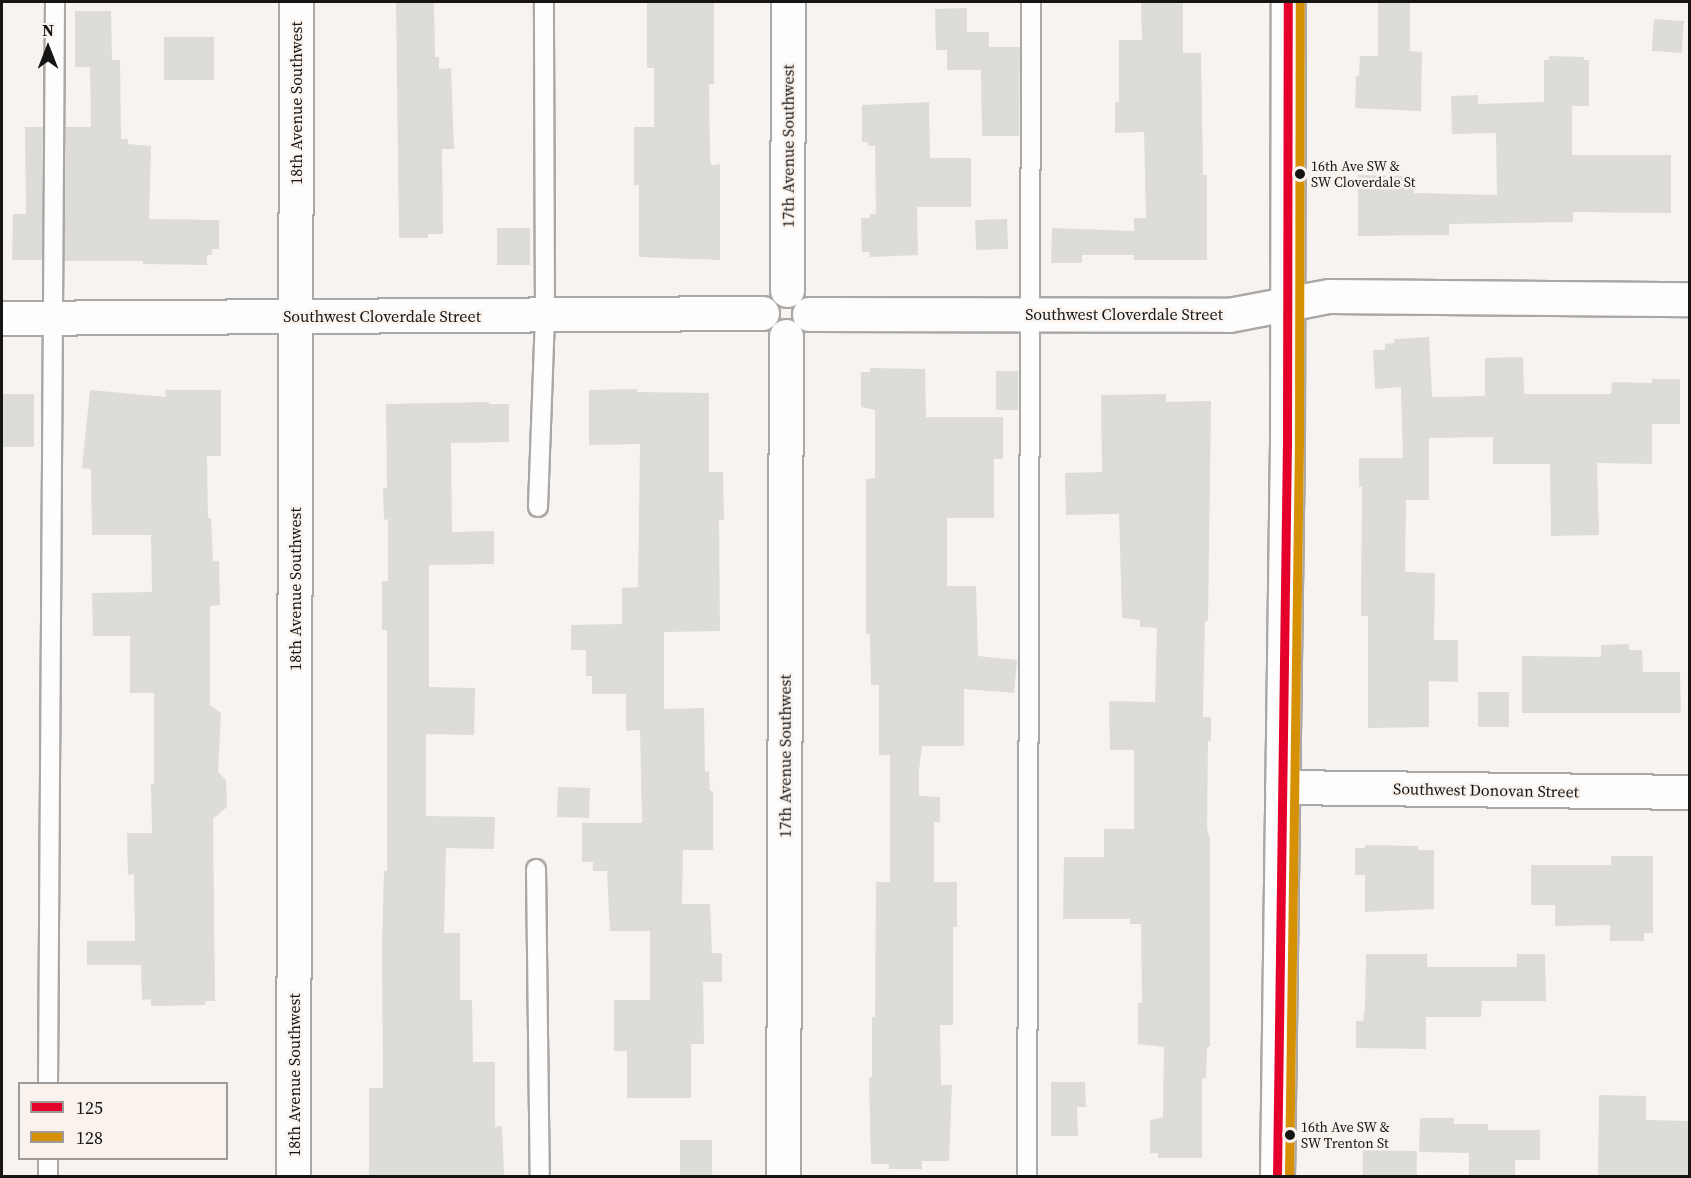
<!DOCTYPE html>
<html>
<head>
<meta charset="utf-8">
<style>
	body { margin:0 }
	#map { position:relative; width:1691px; height:1178px; overflow:hidden; background:#f6f3f0; font-family:"Source Serif 4",serif }
	div>[style] { position:absolute }
	.building>* { inset:0; background:#dedcd9; transform-origin:0 0 }
	.roads { filter:drop-shadow(2px 0 #aaa7a5) drop-shadow(-2px 0 #aaa7a5) drop-shadow(0 2px #aaa7a5) drop-shadow(0 -2px #aaa7a5) }
	.service>* { height:18px; margin:-9px; padding:0 9px; transform-origin:9px; border-radius:9px; background:#fefdfd }
	.minor>* { height:33px; margin:-16.5px; padding:0 16.5px; transform-origin:16.5px; border-radius:16.5px; background:#fefdfd }
	.tertiary>* { height:33px; margin:-16.5px; padding:0 16.5px; transform-origin:16.5px; border-radius:16.5px; background:#fefdfd }
	.bus-1>* { height:9px; margin:-4.5px; padding:0 4.5px; transform-origin:4.5px; border-radius:4.5px; background:#e4002b }
	.bus-2>* { height:9px; margin:-4.5px; padding:0 4.5px; transform-origin:4.5px; border-radius:4.5px; background:#d59003 }
	.dots>* { width:16px; height:16px; translate:-50% -50%; box-sizing:border-box; border:3px solid #f9f2ed; border-radius:50% }
	span { translate:-50% -50%; white-space:nowrap; text-align:center; line-height:1.15; -webkit-text-stroke:4.5px #f9f2ed; paint-order:stroke }
	.bus-label { font-size:14px; color:#171514 }
	.left { translate:0 -50%; text-align:left }
	.street-label { font-size:16px; color:#171514 }
	.frame { position:absolute; inset:0; border:3px solid #171514; pointer-events:none }
	.legend { position:absolute; left:18px; top:1082px; width:210px; height:78px; box-sizing:border-box; background:#f9f2ed; border:2px solid #9f9a96; margin:0; padding:8px 10px; list-style:none; font-size:18px; color:#171514 }
	.legend li { display:flex; align-items:center; gap:12px; height:30px }
	.legend b { width:30px; border:2px solid #9f9a96 }
	.north { position:absolute; left:18px; top:18px; width:60px; height:60px; -webkit-text-stroke:4px #f9f2ed; paint-order:stroke; rotate:0deg; font-size:16px; font-weight:700; line-height:24px; text-align:center; color:#171514 }
	.north::after { content:''; display:block; margin:auto; width:21px; height:27px; background:#171514; clip-path:polygon(50% 0,100% 100%,50% 72%,0 100%) }
</style>
</head>
<body>
<div id="map">
	<div class="building">
		<i style="clip-path:polygon(396px 2px,434px 2px,435px 57px,439px 57px,439px 69px,451px 68px,454px 149px,442px 149px,443px 234px,428px 234px,428px 238px,399px 238px)"></i>
		<i style="clip-path:polygon(647px 2px,714px 2px,714px 84px,709px 84px,710px 160px,712px 165px,720px 164px,720px 260px,639px 257px,639px 185px,634px 185px,634px 127px,654px 127px,654px 68px,647px 68px)"></i>
		<i style="clip-path:polygon(1141px 2px,1183px 2px,1183px 53px,1201px 53px,1203px 175px,1207px 175px,1207px 260px,1134px 260px,1134px 255px,1082px 255px,1082px 263px,1051px 263px,1052px 228px,1134px 231px,1134px 218px,1146px 218px,1144px 132px,1115px 133px,1115px 102px,1119px 102px,1119px 40px,1142px 40px)"></i>
		<i style="clip-path:polygon(1378px 2px,1410px 2px,1410px 51px,1422px 52px,1421px 111px,1355px 108px,1356px 76px,1359px 76px,1360px 56px,1378px 56px)"></i>
		<i style="clip-path:polygon(967px 8px,967px 32px,989px 32px,989px 47px,1020px 47px,1019px 136px,982px 136px,981px 70px,947px 70px,947px 50px,936px 50px,935px 9px)"></i>
		<i style="clip-path:polygon(75px 11px,111px 11px,112px 60px,120px 60px,121px 139px,128px 139px,128px 144px,151px 146px,149px 219px,219px 220px,219px 249px,212px 249px,212px 255px,207px 255px,207px 265px,143px 264px,143px 261px,65px 261px,65px 127px,91px 127px,90px 67px,75px 67px)"></i>
		<i style="left:1654px;top:19px;width:30px;height:32px;rotate:4deg"></i>
		<i style="left:164px;top:37px;width:50px;height:43px"></i>
		<i style="clip-path:polygon(1549px 56px,1584px 57px,1584px 60px,1589px 60px,1589px 106px,1572px 106px,1572px 155px,1671px 155px,1671px 213px,1573px 212px,1573px 222px,1449px 224px,1449px 235px,1358px 236px,1358px 175px,1414px 176px,1414px 193px,1497px 195px,1496px 133px,1452px 134px,1451px 96px,1478px 95px,1478px 104px,1544px 102px,1544px 60px,1549px 60px)"></i>
		<i style="clip-path:polygon(929px 102px,930px 158px,971px 158px,971px 207px,917px 207px,918px 255px,870px 257px,869px 252px,862px 252px,861px 218px,870px 218px,870px 214px,876px 214px,875px 146px,868px 146px,868px 142px,862px 142px,862px 105px)"></i>
		<i style="clip-path:polygon(25px 127px,43px 127px,42px 260px,12px 260px,13px 214px,26px 214px)"></i>
		<i style="left:1007px;top:219px;width:30px;height:32px;rotate:88deg"></i>
		<i style="left:497px;top:228px;width:33px;height:37px"></i>
		<i style="clip-path:polygon(1429px 337px,1432px 397px,1485px 396px,1485px 358px,1523px 357px,1524px 394px,1611px 394px,1612px 382px,1652px 383px,1652px 379px,1680px 379px,1680px 424px,1652px 424px,1652px 464px,1597px 463px,1599px 535px,1551px 536px,1550px 464px,1493px 464px,1493px 437px,1429px 438px,1429px 500px,1406px 500px,1405px 572px,1435px 573px,1434px 640px,1458px 640px,1458px 682px,1429px 681px,1429px 727px,1368px 728px,1368px 616px,1361px 616px,1362px 487px,1359px 487px,1359px 458px,1403px 458px,1401px 387px,1375px 389px,1373px 350px,1385px 350px,1385px 344px,1395px 343px,1394px 339px)"></i>
		<i style="clip-path:polygon(870px 368px,925px 369px,926px 417px,1003px 417px,1003px 459px,994px 459px,994px 518px,947px 518px,947px 586px,976px 586px,978px 656px,1017px 660px,1014px 693px,964px 689px,964px 746px,922px 746px,919px 770px,919px 796px,940px 797px,940px 822px,934px 822px,934px 882px,957px 882px,957px 927px,953px 927px,953px 1025px,940px 1025px,941px 1085px,952px 1085px,949px 1161px,922px 1161px,922px 1169px,889px 1169px,889px 1164px,871px 1164px,869px 1077px,872px 1077px,872px 1017px,875px 1017px,876px 882px,890px 882px,890px 755px,879px 755px,879px 685px,871px 685px,870px 634px,866px 634px,866px 479px,875px 478px,875px 410px,861px 407px,861px 372px,870px 372px)"></i>
		<i style="left:996px;top:371px;width:22px;height:39px"></i>
		<i style="clip-path:polygon(637px 389px,637px 392px,709px 393px,709px 472px,723px 472px,724px 520px,719px 520px,720px 631px,664px 632px,664px 709px,704px 708px,705px 772px,709px 771px,710px 791px,713px 791px,713px 850px,683px 850px,682px 904px,710px 904px,712px 953px,722px 953px,722px 982px,703px 982px,704px 1044px,691px 1044px,691px 1098px,627px 1098px,627px 1051px,614px 1051px,614px 1000px,650px 1000px,650px 931px,610px 931px,607px 871px,593px 871px,593px 862px,582px 862px,582px 823px,642px 823px,640px 730px,626px 731px,626px 694px,592px 694px,592px 676px,586px 676px,586px 650px,571px 650px,571px 625px,622px 624px,622px 588px,638px 587px,640px 444px,589px 445px,589px 390px)"></i>
		<i style="clip-path:polygon(90px 390px,166px 397px,165px 390px,221px 390px,221px 456px,207px 456px,208px 518px,211px 518px,213px 561px,219px 561px,220px 605px,210px 606px,210px 705px,221px 713px,218px 772px,226px 780px,227px 807px,213px 819px,215px 1001px,205px 1001px,205px 1005px,151px 1006px,151px 999px,142px 1000px,141px 965px,87px 965px,87px 941px,135px 941px,134px 874px,128px 875px,127px 833px,152px 833px,151px 784px,154px 784px,154px 693px,130px 693px,130px 636px,93px 636px,92px 593px,152px 592px,151px 535px,92px 535px,91px 469px,82px 468px)"></i>
		<i style="left:2px;top:394px;width:32px;height:53px"></i>
		<i style="clip-path:polygon(1166px 394px,1166px 402px,1211px 401px,1208px 621px,1205px 621px,1203px 706px,1203px 717px,1211px 717px,1211px 741px,1208px 741px,1207px 829px,1210px 839px,1210px 1047px,1207px 1047px,1206px 1078px,1202px 1078px,1202px 1158px,1158px 1158px,1158px 1153px,1150px 1153px,1150px 1120px,1163px 1117px,1164px 1047px,1138px 1044px,1138px 1003px,1142px 1003px,1141px 924px,1130px 924px,1130px 919px,1063px 919px,1064px 857px,1104px 857px,1104px 829px,1134px 829px,1134px 750px,1110px 750px,1109px 701px,1155px 702px,1157px 628px,1140px 627px,1140px 620px,1122px 618px,1119px 514px,1066px 515px,1065px 473px,1102px 472px,1101px 395px)"></i>
		<i style="clip-path:polygon(489px 402px,489px 404px,509px 404px,509px 442px,451px 443px,452px 532px,494px 531px,494px 564px,429px 565px,429px 687px,475px 688px,474px 735px,426px 734px,426px 816px,495px 817px,494px 849px,446px 848px,444px 933px,460px 933px,460px 1000px,472px 1000px,473px 1062px,495px 1062px,495px 1127px,502px 1126px,504px 1176px,369px 1176px,369px 1088px,383px 1088px,382px 949px,384px 871px,387px 871px,387px 630px,382px 630px,382px 581px,388px 581px,388px 519px,384px 520px,383px 488px,387px 488px,386px 404px)"></i>
		<i style="clip-path:polygon(1629px 644px,1629px 650px,1642px 650px,1643px 672px,1680px 672px,1681px 713px,1522px 713px,1522px 656px,1601px 657px,1601px 645px)"></i>
		<i style="left:1478px;top:692px;width:31px;height:35px"></i>
		<i style="left:558px;top:787px;width:32px;height:30px;rotate:2deg"></i>
		<i style="clip-path:polygon(1365px 845px,1418px 846px,1418px 850px,1434px 850px,1434px 909px,1365px 912px,1365px 875px,1355px 875px,1355px 848px,1365px 848px)"></i>
		<i style="clip-path:polygon(1611px 856px,1653px 856px,1653px 933px,1644px 933px,1644px 941px,1610px 941px,1610px 925px,1555px 926px,1555px 905px,1531px 905px,1531px 865px,1611px 865px)"></i>
		<i style="clip-path:polygon(1366px 954px,1427px 954px,1427px 967px,1517px 967px,1517px 954px,1545px 954px,1546px 1001px,1482px 1001px,1481px 1017px,1426px 1017px,1426px 1049px,1356px 1048px,1356px 1021px,1363px 1021px,1365px 1008px)"></i>
		<i style="clip-path:polygon(1051px 1082px,1085px 1082px,1086px 1107px,1077px 1107px,1078px 1136px,1051px 1136px)"></i>
		<i style="clip-path:polygon(1599px 1095px,1646px 1096px,1646px 1120px,1689px 1121px,1689px 1176px,1598px 1176px)"></i>
		<i style="clip-path:polygon(1420px 1118px,1454px 1118px,1454px 1124px,1488px 1124px,1488px 1130px,1540px 1130px,1540px 1160px,1515px 1160px,1515px 1176px,1469px 1176px,1469px 1153px,1419px 1152px)"></i>
		<i style="left:680px;top:1140px;width:32px;height:36px"></i>
		<i style="left:1363px;top:1150px;width:54px;height:26px;rotate:1deg"></i>
	</div>
	<div class="roads">
		<div class="service">
			<i style="left:538px;top:507px;width:193px;rotate:-87.9deg"></i>
			<i style="left:545px;top:314px;width:312px;rotate:-90.2deg"></i>
			<i style="left:536px;top:869px;width:307px;rotate:89.3deg"></i>
			<i style="left:48px;top:1084px;width:1082px;rotate:-89.63deg"></i>
			<i style="left:48px;top:1176px;width:18px;rotate:-90deg"></i>
			<i style="left:1027px;top:1176px;width:1174px;rotate:-89.8deg"></i>
		</div>
		<div class="minor">
			<i style="left:787px;top:290px;width:288px;rotate:-89.8deg"></i>
			<i style="left:809px;top:314px;width:420px;rotate:0.1deg"></i>
			<i style="left:1229px;top:315px;width:102px;rotate:-10.8deg"></i>
			<i style="left:1329px;top:296px;width:361px;rotate:0.5deg"></i>
			<i style="left:2px;top:318px;width:760px;rotate:-0.38deg"></i>
			<i style="left:1282px;top:787px;width:408px;rotate:0.7deg"></i>
			<i style="left:293px;top:1176px;width:1174px;rotate:-89.85deg"></i>
			<i style="left:783px;top:1176px;width:840px;rotate:-89.8deg"></i>
		</div>
		<div class="tertiary">
			<i style="left:1277px;top:1176px;width:730px;rotate:-89.22deg"></i>
			<i style="left:1287px;top:446px;width:444px;rotate:-89.9deg"></i>
		</div>
	</div>
	<div class="bus-1">
		<i style="left:1277px;top:1176px;width:730px;rotate:-89.22deg"></i>
		<i style="left:1287px;top:446px;width:444px;rotate:-89.9deg"></i>
	</div>
	<div class="bus-2">
		<i style="left:1289px;top:1176px;width:730px;rotate:-89.22deg"></i>
		<i style="left:1299px;top:446px;width:444px;rotate:-89.9deg"></i>
	</div>
	<div class="dots">
		<i style="left:1300px;top:174px;background:#171514"></i>
		<i style="left:1290px;top:1135px;background:#171514"></i>
	</div>
	<div class="bus-label">
		<span class="left" style="left:1311px;top:174px">16th Ave SW &amp;<br>SW Cloverdale St</span>
		<span class="left" style="left:1301px;top:1135px">16th Ave SW &amp;<br>SW Trenton St</span>
	</div>
	<div class="street-label">
		<span style="left:296px;top:103px;rotate:-90deg">18th Avenue Southwest</span>
		<span style="left:788px;top:146px;rotate:-90deg">17th Avenue Southwest</span>
		<span style="left:1124px;top:314px">Southwest Cloverdale Street</span>
		<span style="left:382px;top:316px">Southwest Cloverdale Street</span>
		<span style="left:295px;top:589px;rotate:-90deg">18th Avenue Southwest</span>
		<span style="left:785px;top:756px;rotate:-90deg">17th Avenue Southwest</span>
		<span style="left:1486px;top:790px;rotate:1deg">Southwest Donovan Street</span>
		<span style="left:294px;top:1075px;rotate:-90deg">18th Avenue Southwest</span>
	</div>
	<div class="frame"></div>
	<ul class="legend">
	<li><b style="height:8px;background:#e4002b"></b>125</li>
	<li><b style="height:8px;background:#d59003"></b>128</li>
	</ul>
	<div class="north">N</div>
</div>
</body>
</html>
